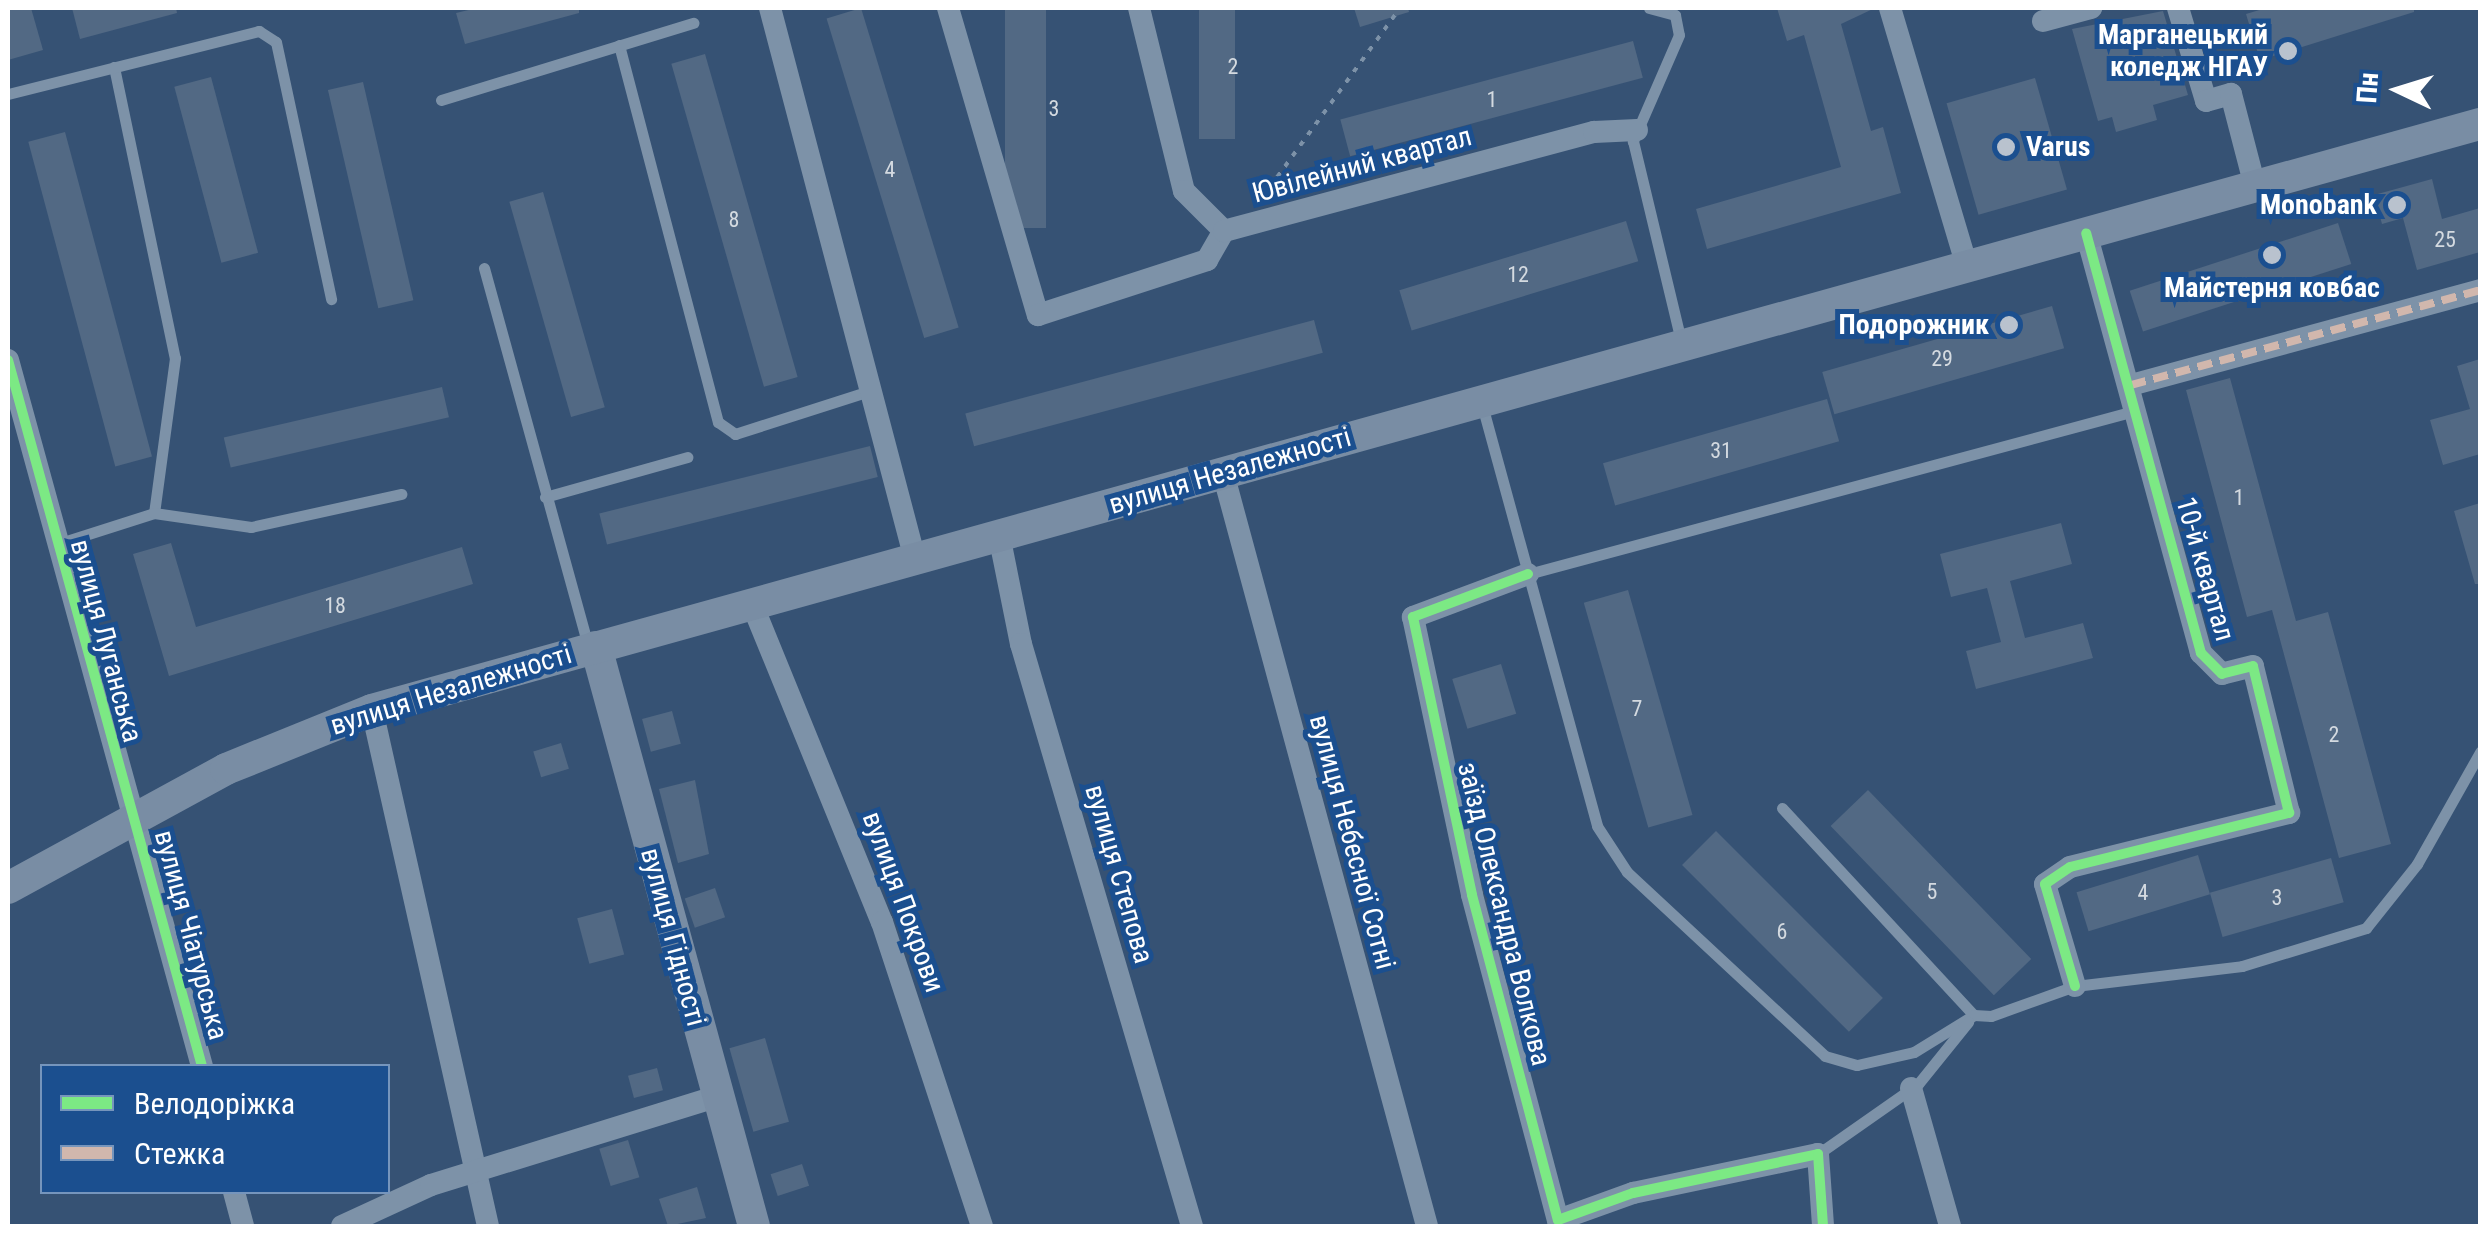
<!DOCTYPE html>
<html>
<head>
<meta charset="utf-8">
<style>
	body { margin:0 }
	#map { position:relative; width:2488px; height:1234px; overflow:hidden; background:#365274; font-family:"Roboto Condensed",sans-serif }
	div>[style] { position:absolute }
	.building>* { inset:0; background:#526984; transform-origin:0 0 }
	.path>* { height:4px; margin-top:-2px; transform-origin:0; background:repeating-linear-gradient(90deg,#7d92a8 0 5px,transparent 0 13px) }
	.lane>* { height:11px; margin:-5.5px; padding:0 5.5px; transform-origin:5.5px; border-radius:5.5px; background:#7d92a8 }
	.street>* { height:22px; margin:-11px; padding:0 11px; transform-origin:11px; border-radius:11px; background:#7d92a8 }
	.secondary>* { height:32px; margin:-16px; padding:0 16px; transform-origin:16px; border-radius:16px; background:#798da4 }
	.quiet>* { height:8px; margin-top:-4px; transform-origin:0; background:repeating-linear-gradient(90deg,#d1b7ad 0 15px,transparent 0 23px) }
	.cycleway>* { height:10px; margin:-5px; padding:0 5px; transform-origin:5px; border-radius:5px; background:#7ce984 }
	.dots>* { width:28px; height:28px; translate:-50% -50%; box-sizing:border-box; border:5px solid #1b4f8f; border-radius:50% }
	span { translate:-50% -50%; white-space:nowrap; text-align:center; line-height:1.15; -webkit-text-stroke:10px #1b4f8f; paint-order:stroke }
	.number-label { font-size:22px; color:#d4dae0 }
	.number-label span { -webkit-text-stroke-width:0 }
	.poi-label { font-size:28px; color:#fff; font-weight:700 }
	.right { translate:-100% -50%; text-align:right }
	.left { translate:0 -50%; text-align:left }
	.street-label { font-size:28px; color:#fff }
	.frame { position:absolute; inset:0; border:10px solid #fff; pointer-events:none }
	.legend { position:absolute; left:40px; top:1064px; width:350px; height:130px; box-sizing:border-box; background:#1b4f8f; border:2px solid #7695bc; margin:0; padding:12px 18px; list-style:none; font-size:30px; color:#fff }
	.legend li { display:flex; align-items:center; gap:20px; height:50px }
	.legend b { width:50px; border:2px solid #7695bc }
	.north { position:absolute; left:2348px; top:40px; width:100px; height:100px; -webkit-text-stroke:8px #1b4f8f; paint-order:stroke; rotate:274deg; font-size:28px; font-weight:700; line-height:40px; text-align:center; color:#fff }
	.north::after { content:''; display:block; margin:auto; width:35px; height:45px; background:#fff; clip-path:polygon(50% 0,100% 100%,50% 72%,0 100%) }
</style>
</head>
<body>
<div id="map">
	<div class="building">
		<i style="clip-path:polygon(8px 8px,31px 8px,43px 50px,8px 60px)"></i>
		<i style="clip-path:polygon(72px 8px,176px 8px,177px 13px,80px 39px)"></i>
		<i style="clip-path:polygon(477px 8px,579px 8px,579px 13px,465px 44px,456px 13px)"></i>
		<i style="left:861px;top:8px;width:334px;height:36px;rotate:73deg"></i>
		<i style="left:1005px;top:8px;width:41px;height:220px"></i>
		<i style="left:1199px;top:8px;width:36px;height:131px"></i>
		<i style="clip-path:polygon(1354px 8px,1408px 8px,1409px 12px,1360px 27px)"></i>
		<i style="clip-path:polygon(1777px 8px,1875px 8px,1841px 24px,1871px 131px,1883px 127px,1901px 193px,1707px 249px,1696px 209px,1841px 167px,1804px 35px,1787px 41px)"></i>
		<i style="clip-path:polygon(2266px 8px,2414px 8px,2414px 12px,2260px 60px,2246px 14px)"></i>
		<i style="clip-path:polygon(2163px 11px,2188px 95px,2153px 105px,2157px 120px,2116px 132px,2112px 117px,2098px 121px,2072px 29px)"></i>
		<i style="left:1633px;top:41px;width:38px;height:303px;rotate:75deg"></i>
		<i style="left:705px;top:54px;width:336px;height:35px;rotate:74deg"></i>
		<i style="left:211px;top:77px;width:182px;height:38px;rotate:75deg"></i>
		<i style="left:2035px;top:78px;width:116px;height:92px;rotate:74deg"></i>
		<i style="left:363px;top:82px;width:224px;height:36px;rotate:77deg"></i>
		<i style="left:65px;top:132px;width:336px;height:38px;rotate:75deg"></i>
		<i style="clip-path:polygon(2432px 179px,2442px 219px,2480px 208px,2480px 252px,2417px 270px,2403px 218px,2382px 224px,2374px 195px)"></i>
		<i style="left:543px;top:192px;width:224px;height:35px;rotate:74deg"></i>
		<i style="left:1626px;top:221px;width:42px;height:237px;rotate:73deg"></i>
		<i style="left:2338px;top:223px;width:43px;height:219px;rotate:72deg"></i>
		<i style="left:2052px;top:306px;width:44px;height:239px;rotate:74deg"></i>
		<i style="left:1314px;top:320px;width:34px;height:361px;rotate:75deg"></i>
		<i style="clip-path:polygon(2480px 359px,2480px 454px,2443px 465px,2430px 420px,2470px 409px,2457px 366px)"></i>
		<i style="clip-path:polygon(2230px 378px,2296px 621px,2328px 612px,2391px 844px,2339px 858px,2272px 610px,2247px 617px,2186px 390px)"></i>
		<i style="left:442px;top:387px;width:31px;height:224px;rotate:77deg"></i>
		<i style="left:1827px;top:399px;width:44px;height:233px;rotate:74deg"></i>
		<i style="left:870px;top:446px;width:32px;height:279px;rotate:76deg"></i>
		<i style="clip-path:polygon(2480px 503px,2480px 584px,2475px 584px,2454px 511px)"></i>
		<i style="clip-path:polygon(2061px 523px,2072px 564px,2010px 581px,2025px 638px,2083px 623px,2093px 658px,1976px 689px,1966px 651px,2001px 642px,1987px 588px,1951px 597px,1940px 554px)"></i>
		<i style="clip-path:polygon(171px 543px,196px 627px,462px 547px,473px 584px,169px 676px,133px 554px)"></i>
		<i style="left:1628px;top:590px;width:234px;height:46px;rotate:74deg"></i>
		<i style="left:1501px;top:664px;width:52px;height:51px;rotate:73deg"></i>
		<i style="left:672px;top:711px;width:34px;height:31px;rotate:75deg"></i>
		<i style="left:561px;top:743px;width:27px;height:29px;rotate:73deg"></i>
		<i style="clip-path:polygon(695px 780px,709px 854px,678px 863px,659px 789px)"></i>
		<i style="left:1868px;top:790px;width:235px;height:52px;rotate:46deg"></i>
		<i style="left:1716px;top:831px;width:236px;height:48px;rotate:45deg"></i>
		<i style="left:2198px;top:855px;width:41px;height:127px;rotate:73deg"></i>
		<i style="left:2331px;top:858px;width:46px;height:126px;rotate:74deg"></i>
		<i style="left:715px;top:888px;width:31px;height:32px;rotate:71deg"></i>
		<i style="left:612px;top:909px;width:47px;height:36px;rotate:75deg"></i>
		<i style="left:765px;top:1038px;width:87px;height:37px;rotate:74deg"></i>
		<i style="left:657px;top:1068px;width:23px;height:30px;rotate:75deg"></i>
		<i style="left:628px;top:1140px;width:39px;height:30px;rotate:73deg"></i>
		<i style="left:802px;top:1164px;width:23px;height:33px;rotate:72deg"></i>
		<i style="clip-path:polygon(697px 1187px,706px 1218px,668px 1226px,659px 1199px)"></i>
	</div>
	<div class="path">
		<i style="left:1262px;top:198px;width:235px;rotate:-54deg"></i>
	</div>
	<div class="lane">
		<i style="left:1649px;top:8px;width:27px;rotate:15deg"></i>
		<i style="left:1675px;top:15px;width:20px;rotate:79deg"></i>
		<i style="left:1679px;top:35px;width:116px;rotate:113.5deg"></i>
		<i style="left:1633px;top:141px;width:206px;rotate:76.5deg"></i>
		<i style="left:619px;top:45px;width:390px;rotate:75.3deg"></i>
		<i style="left:718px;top:422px;width:21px;rotate:35deg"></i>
		<i style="left:735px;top:434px;width:141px;rotate:-17.8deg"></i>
		<i style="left:114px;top:67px;width:297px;rotate:78.2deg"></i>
		<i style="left:175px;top:358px;width:156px;rotate:97.7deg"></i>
		<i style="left:8px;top:94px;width:259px;rotate:-14.1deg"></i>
		<i style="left:259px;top:31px;width:20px;rotate:33deg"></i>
		<i style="left:276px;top:42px;width:263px;rotate:77.9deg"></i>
		<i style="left:441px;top:100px;width:264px;rotate:-17deg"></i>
		<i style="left:484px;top:268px;width:391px;rotate:74.6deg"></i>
		<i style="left:1482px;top:405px;width:436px;rotate:74.7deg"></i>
		<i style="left:1597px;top:826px;width:55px;rotate:56.9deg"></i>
		<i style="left:1627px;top:872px;width:270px;rotate:42.9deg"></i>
		<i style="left:1825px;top:1056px;width:33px;rotate:16deg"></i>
		<i style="left:1857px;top:1065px;width:58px;rotate:-12.8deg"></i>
		<i style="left:1914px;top:1052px;width:70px;rotate:-31.7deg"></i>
		<i style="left:545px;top:497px;width:148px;rotate:-15.7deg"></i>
		<i style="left:57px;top:544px;width:102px;rotate:-17.7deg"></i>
		<i style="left:154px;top:513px;width:98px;rotate:8.2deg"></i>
		<i style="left:251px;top:527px;width:154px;rotate:-12.4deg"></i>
		<i style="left:1528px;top:574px;width:628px;rotate:-15.05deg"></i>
		<i style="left:1782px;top:808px;width:282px;rotate:47.2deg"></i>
		<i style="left:1974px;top:1015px;width:17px;rotate:3deg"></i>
		<i style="left:1991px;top:1016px;width:89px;rotate:-19.7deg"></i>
		<i style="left:2075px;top:986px;width:168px;rotate:-6.8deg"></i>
		<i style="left:2242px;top:966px;width:130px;rotate:-17deg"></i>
		<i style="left:2366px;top:928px;width:82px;rotate:-51.4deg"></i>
		<i style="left:2417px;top:864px;width:129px;rotate:-60.6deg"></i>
		<i style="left:1818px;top:1154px;width:122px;rotate:-35deg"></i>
		<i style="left:1918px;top:1084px;width:80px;rotate:-51.1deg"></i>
	</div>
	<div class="street">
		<i style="left:770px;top:8px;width:570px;rotate:75.26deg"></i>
		<i style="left:948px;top:8px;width:320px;rotate:73.7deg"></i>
		<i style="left:1038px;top:315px;width:178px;rotate:-18deg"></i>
		<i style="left:1207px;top:260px;width:34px;rotate:-60deg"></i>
		<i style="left:1139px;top:8px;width:188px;rotate:76.2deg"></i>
		<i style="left:1184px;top:191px;width:57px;rotate:45deg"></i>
		<i style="left:1224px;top:231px;width:383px;rotate:-15deg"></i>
		<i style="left:1594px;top:132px;width:43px;rotate:-2.7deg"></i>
		<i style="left:1890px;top:8px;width:269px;rotate:73.4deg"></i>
		<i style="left:2178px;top:8px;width:97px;rotate:73.2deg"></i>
		<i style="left:2206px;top:101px;width:26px;rotate:-16deg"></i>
		<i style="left:2231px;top:94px;width:95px;rotate:75.4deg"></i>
		<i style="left:2043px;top:21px;width:50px;rotate:-15.2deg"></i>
		<i style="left:8px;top:360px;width:732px;rotate:74.64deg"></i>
		<i style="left:2131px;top:385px;width:362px;rotate:-15.2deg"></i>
		<i style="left:1223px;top:473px;width:780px;rotate:74.84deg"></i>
		<i style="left:999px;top:535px;width:111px;rotate:78.6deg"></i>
		<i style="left:1021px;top:644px;width:607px;rotate:73.63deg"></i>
		<i style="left:1528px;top:574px;width:123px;rotate:159.5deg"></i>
		<i style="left:1413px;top:617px;width:284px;rotate:78deg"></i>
		<i style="left:1472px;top:895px;width:336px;rotate:75.2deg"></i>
		<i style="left:1558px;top:1220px;width:80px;rotate:-19.8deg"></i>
		<i style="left:1633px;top:1193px;width:189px;rotate:-11.9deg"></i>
		<i style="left:1818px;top:1154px;width:72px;rotate:86deg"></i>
		<i style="left:752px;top:604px;width:344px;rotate:67.8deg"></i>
		<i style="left:882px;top:922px;width:320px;rotate:71.8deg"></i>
		<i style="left:372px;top:710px;width:529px;rotate:77.33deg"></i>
		<i style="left:2075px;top:986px;width:106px;rotate:-106.4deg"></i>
		<i style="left:2045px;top:884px;width:30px;rotate:-34deg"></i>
		<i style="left:2070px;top:867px;width:226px;rotate:-13.9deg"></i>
		<i style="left:2289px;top:813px;width:151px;rotate:-103.8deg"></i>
		<i style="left:2253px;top:666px;width:32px;rotate:166deg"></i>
		<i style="left:2222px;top:674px;width:30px;rotate:-135deg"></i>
		<i style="left:2201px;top:653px;width:435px;rotate:-105.3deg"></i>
		<i style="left:1911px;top:1088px;width:143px;rotate:74.2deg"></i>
		<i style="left:234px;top:1192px;width:35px;rotate:75deg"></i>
		<i style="left:342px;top:1226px;width:98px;rotate:-24.7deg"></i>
		<i style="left:431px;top:1185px;width:298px;rotate:-17.2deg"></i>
	</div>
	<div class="secondary">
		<i style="left:596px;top:647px;width:600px;rotate:74.74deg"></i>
		<i style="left:8px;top:888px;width:248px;rotate:-28.6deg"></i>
		<i style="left:226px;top:769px;width:157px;rotate:-22deg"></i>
		<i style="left:372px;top:710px;width:2188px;rotate:-15.54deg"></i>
	</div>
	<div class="quiet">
		<i style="left:2131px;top:385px;width:362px;rotate:-15.2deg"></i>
	</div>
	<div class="cycleway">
		<i style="left:8px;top:360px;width:732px;rotate:74.64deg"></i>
		<i style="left:1528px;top:574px;width:123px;rotate:159.5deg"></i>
		<i style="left:1413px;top:617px;width:284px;rotate:78deg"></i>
		<i style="left:1472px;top:895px;width:336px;rotate:75.2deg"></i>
		<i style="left:1558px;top:1220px;width:80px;rotate:-19.8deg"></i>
		<i style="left:1633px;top:1193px;width:189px;rotate:-11.9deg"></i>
		<i style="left:1818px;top:1154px;width:72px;rotate:86deg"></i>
		<i style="left:2075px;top:986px;width:106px;rotate:-106.4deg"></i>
		<i style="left:2045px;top:884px;width:30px;rotate:-34deg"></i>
		<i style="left:2070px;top:867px;width:226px;rotate:-13.9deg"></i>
		<i style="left:2289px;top:813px;width:151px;rotate:-103.8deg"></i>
		<i style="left:2253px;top:666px;width:32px;rotate:166deg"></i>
		<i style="left:2222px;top:674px;width:30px;rotate:-135deg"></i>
		<i style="left:2201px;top:653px;width:435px;rotate:-105.3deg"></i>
	</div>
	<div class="dots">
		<i style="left:2288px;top:51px;background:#b9c2ce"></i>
		<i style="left:2006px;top:147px;background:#b9c2ce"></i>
		<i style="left:2397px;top:205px;background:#b9c2ce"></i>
		<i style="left:2272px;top:255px;background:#b9c2ce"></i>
		<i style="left:2009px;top:325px;background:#b9c2ce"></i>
	</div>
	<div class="number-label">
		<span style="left:1233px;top:67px">2</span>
		<span style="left:1492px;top:100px">1</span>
		<span style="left:1054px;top:109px">3</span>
		<span style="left:890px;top:170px">4</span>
		<span style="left:734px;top:220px">8</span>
		<span style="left:2445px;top:240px">25</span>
		<span style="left:1518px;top:275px">12</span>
		<span style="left:1942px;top:359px">29</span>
		<span style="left:1721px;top:451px">31</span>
		<span style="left:2239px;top:498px">1</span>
		<span style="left:335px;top:606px">18</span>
		<span style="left:1637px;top:709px">7</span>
		<span style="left:2334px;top:735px">2</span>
		<span style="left:1932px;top:892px">5</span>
		<span style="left:2143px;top:893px">4</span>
		<span style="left:2277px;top:898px">3</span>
		<span style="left:1782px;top:932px">6</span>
	</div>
	<div class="poi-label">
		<span class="right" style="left:2268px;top:51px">Марганецький<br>коледж НГАУ</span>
		<span class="left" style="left:2026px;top:147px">Varus</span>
		<span class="right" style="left:2377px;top:205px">Monobank</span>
		<span style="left:2272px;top:288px">Майстерня ковбас</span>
		<span class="right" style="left:1989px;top:325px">Подорожник</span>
	</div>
	<div class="street-label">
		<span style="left:1362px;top:165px;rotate:-15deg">Ювілейний квартал</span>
		<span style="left:1230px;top:471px;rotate:-16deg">вулиця Незалежності</span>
		<span style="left:2205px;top:569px;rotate:74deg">10-й квартал</span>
		<span style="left:106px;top:641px;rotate:75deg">вулиця Луганська</span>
		<span style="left:451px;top:690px;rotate:-17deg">вулиця Незалежності</span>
		<span style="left:1352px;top:842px;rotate:75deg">вулиця Небесної Сотні</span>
		<span style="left:1119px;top:874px;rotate:74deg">вулиця Степова</span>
		<span style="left:903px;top:902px;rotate:70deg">вулиця Покрови</span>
		<span style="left:1504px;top:914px;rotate:76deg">заїзд Олександра Волкова</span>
		<span style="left:191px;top:935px;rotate:75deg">вулиця Чіатурська</span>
		<span style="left:673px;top:937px;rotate:75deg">вулиця Гідності</span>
	</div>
	<div class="frame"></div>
	<ul class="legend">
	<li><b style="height:12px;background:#7ce984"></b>Велодоріжка</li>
	<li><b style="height:12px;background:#d1b7ad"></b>Стежка</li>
	</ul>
	<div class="north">Пн</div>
</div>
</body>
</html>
